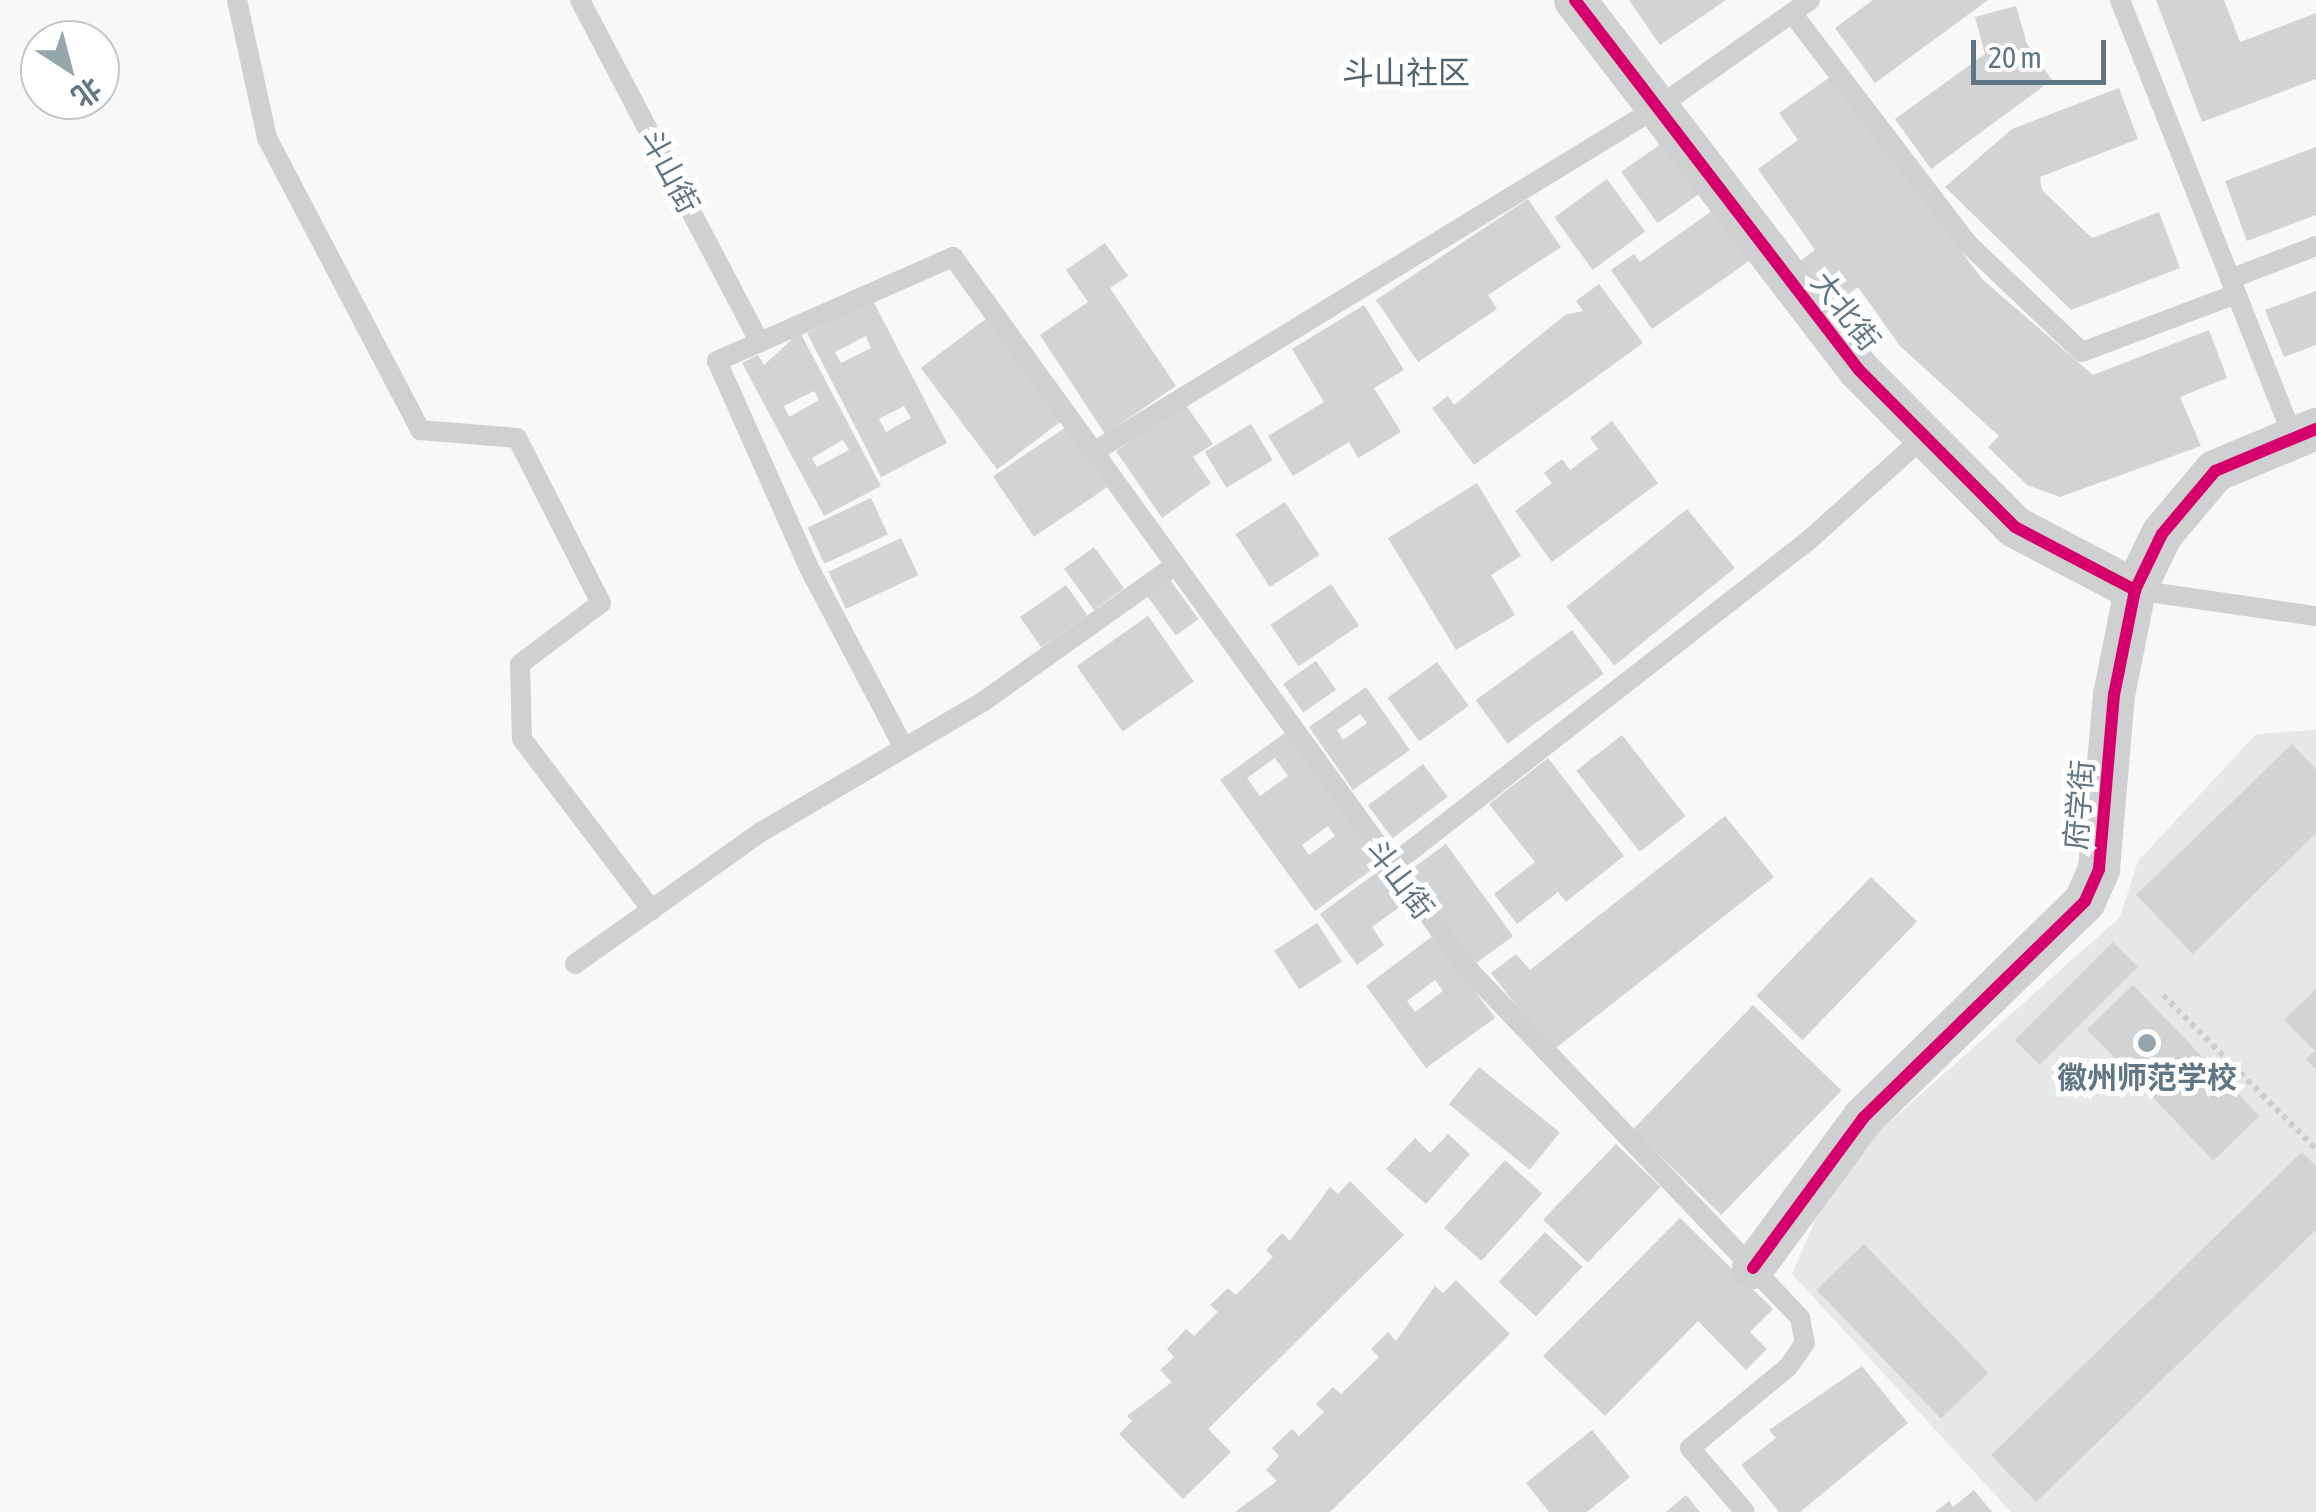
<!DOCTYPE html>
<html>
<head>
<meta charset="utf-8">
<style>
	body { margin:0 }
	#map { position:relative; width:2316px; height:1512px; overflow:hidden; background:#f8f8f7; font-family:"Asap Condensed","Noto Sans SC",sans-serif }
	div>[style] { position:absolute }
	.built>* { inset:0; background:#e6e8e8 }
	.building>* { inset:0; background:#d1d3d4; transform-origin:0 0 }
	.path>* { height:6px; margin-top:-3px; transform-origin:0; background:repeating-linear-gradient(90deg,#cccdcd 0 5px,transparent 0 10px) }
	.lane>* { height:20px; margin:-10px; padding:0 10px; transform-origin:10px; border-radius:10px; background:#ced0d1 }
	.street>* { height:42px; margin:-21px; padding:0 21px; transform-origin:21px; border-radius:21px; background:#ced0d1 }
	.cycleway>* { height:12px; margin:-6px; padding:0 6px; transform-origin:6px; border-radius:6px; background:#d6006c }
	.dots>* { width:28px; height:28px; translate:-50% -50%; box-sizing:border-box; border:5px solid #fff; border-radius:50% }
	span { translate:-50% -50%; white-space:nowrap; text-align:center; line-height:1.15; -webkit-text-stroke:10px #fff; paint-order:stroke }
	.street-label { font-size:30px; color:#617684 }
	.poi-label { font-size:30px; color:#617684; font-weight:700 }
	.neighbourhood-label { font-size:32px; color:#54646f }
	.north { position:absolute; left:20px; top:20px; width:100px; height:100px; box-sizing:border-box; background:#fff; border:2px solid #c0c8ce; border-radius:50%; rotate:144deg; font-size:28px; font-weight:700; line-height:40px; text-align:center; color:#617684 }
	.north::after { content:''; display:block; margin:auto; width:35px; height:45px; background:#96a4ac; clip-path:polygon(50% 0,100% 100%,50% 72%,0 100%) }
	.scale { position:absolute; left:1971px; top:40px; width:135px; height:45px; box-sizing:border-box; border:5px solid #617684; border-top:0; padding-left:12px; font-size:30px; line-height:35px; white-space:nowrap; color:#617684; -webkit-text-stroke:8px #fff; paint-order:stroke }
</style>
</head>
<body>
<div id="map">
	<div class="built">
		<i style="clip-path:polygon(2316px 730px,2316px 1512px,2011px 1512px,1792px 1274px,1837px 1169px,2120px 917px,2138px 861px,2256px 734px)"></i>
	</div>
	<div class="building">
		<i style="clip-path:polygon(1629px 0,1726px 0,1660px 45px)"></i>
		<i style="clip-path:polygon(1873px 0,1988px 0,1875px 83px,1835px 28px)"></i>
		<i style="clip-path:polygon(2156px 0,2224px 0,2240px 42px,2316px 13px,2316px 79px,2202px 122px)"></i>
		<i style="clip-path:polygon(2016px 6px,2027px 44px,2052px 80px,1931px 169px,1895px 119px,1985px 54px,1975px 17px)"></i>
		<i style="clip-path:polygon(1830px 77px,1983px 280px,2093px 375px,2209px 330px,2227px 378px,2180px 397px,2201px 446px,2060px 497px,2027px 485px,1988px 447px,1999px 436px,1900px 346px,1858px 287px,1832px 306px,1800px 261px,1815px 250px,1758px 169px,1798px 140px,1779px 113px)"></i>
		<i style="clip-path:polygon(2119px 88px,2138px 139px,2040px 177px,2042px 190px,2092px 238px,2159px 212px,2180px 268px,2071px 310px,1945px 187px,2012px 129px)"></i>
		<i style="left:1668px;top:139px;width:63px;height:57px;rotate:55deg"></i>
		<i style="clip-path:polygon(2316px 147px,2316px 215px,2247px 241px,2225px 181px)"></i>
		<i style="left:1607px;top:179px;width:65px;height:65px;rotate:54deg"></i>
		<i style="clip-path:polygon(1528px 199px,1561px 247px,1488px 295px,1497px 309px,1418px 362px,1376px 300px)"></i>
		<i style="clip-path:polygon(1716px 208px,1752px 259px,1652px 329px,1611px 270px,1634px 254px,1640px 262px)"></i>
		<i style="clip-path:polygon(1105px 243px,1128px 276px,1110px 288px,1176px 386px,1105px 434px,1040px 335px,1088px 302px,1066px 270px)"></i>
		<i style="clip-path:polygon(1599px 284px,1643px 343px,1474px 465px,1432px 408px,1448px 396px,1454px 405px,1565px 315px,1583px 311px,1576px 301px)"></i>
		<i style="clip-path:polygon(2316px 291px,2316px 345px,2284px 357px,2265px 310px)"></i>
		<i style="clip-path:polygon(evenodd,872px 299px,947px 443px,881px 477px,807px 333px,872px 299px,866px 336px,871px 348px,841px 363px,835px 352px,866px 336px,872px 299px,904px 406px,911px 418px,886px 432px,879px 419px,904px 406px)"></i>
		<i style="clip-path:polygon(1364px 305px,1404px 370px,1374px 388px,1401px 432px,1358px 458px,1349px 442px,1293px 476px,1268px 436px,1324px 402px,1292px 349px)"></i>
		<i style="left:987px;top:318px;width:127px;height:83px;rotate:53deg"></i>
		<i style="clip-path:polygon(evenodd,800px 332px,881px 486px,824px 516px,742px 363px,758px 355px,764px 365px,800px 332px,814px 391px,819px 400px,789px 417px,784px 406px,814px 391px,800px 332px,843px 440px,849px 450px,817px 467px,812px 458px,843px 440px)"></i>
		<i style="clip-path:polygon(1185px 404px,1213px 444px,1193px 457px,1211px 483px,1162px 518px,1116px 451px)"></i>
		<i style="clip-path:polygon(1612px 421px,1658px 483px,1552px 562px,1515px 511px,1552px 483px,1544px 473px,1562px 459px,1570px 470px,1598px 449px,1590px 438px)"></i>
		<i style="left:1251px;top:424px;width:42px;height:54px;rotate:59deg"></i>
		<i style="left:1066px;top:427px;width:73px;height:88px;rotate:56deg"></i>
		<i style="clip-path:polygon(1477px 483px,1521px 556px,1491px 575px,1515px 615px,1456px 650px,1388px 538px)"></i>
		<i style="left:871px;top:498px;width:40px;height:70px;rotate:65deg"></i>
		<i style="left:1285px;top:502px;width:63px;height:59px;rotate:57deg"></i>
		<i style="left:1687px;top:509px;width:76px;height:155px;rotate:51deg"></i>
		<i style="left:901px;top:538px;width:41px;height:80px;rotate:65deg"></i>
		<i style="left:1094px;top:547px;width:51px;height:37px;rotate:54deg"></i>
		<i style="left:1168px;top:577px;width:52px;height:28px;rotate:54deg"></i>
		<i style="left:1331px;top:584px;width:50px;height:73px;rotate:56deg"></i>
		<i style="left:1066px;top:585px;width:37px;height:56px;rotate:55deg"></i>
		<i style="left:1148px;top:616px;width:80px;height:87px;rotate:55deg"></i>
		<i style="left:1572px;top:630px;width:54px;height:119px;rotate:54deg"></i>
		<i style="left:1316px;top:661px;width:35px;height:40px;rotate:55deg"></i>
		<i style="left:1437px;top:662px;width:54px;height:61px;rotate:54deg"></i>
		<i style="clip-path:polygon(evenodd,1366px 687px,1410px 750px,1353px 790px,1309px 727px,1366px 687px,1360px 714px,1367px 723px,1343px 740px,1337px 730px,1360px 714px)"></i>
		<i style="clip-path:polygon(evenodd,1286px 732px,1381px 863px,1315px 911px,1220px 780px,1286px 732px,1275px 758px,1288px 776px,1260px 796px,1247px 778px,1275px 758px,1286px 732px,1328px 826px,1335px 836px,1309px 855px,1302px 845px,1328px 826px)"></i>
		<i style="left:1622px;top:735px;width:103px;height:58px;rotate:52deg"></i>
		<i style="clip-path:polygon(2292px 744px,2316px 769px,2316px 833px,2193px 954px,2136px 895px)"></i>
		<i style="clip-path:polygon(1548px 758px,1624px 856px,1566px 902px,1558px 892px,1517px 924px,1494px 894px,1535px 862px,1489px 804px)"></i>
		<i style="left:1423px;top:764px;width:41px;height:69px;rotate:53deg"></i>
		<i style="clip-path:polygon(1725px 816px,1774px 877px,1552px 1051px,1491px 973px,1516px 954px,1530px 970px)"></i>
		<i style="left:1446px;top:844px;width:114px;height:49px;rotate:54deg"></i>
		<i style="clip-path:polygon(1384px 867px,1408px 901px,1372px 927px,1384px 945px,1357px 965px,1320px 914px)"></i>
		<i style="left:1871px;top:877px;width:64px;height:165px;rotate:44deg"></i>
		<i style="left:1317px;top:923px;width:46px;height:51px;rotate:57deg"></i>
		<i style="clip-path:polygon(evenodd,1434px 935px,1495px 1018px,1426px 1068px,1366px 986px,1434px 935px,1435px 980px,1443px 991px,1415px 1012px,1407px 1001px,1435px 980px)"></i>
		<i style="left:2113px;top:942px;width:35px;height:139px;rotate:45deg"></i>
		<i style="left:2133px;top:985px;width:182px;height:64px;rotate:46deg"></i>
		<i style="clip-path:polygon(2316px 989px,2316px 1069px,2306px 1059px,2315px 1051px,2284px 1020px)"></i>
		<i style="left:1753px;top:1005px;width:123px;height:173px;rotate:44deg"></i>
		<i style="left:1479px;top:1067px;width:104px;height:48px;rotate:39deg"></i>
		<i style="clip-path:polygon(1448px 1134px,1470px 1154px,1426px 1204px,1386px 1169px,1415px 1138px,1430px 1153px)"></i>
		<i style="left:1616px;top:1144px;width:62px;height:105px;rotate:44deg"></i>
		<i style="clip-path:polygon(2302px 1152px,2316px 1166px,2316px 1230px,2036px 1502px,1991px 1455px)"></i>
		<i style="left:1505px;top:1160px;width:50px;height:91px;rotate:42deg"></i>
		<i style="clip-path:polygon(1350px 1181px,1404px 1235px,1208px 1429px,1231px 1452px,1183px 1499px,1119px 1434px,1132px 1421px,1127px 1416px,1172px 1382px,1160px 1370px,1174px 1357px,1167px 1349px,1186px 1329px,1194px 1336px,1218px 1312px,1210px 1305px,1228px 1288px,1236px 1295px,1273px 1257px,1266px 1250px,1282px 1233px,1290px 1241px,1330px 1187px,1338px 1194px)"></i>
		<i style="clip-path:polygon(1680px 1218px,1773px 1309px,1750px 1332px,1767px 1349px,1746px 1370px,1698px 1321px,1605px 1416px,1543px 1356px)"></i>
		<i style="left:1545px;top:1232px;width:51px;height:68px;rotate:43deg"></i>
		<i style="left:1864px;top:1244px;width:179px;height:66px;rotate:46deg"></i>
		<i style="clip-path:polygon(1456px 1280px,1510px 1334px,1330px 1512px,1235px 1512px,1277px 1481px,1266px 1470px,1279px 1456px,1272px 1448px,1292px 1429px,1299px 1436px,1324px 1412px,1316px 1404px,1333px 1387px,1341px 1394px,1379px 1357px,1371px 1349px,1388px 1332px,1396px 1341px,1435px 1286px,1443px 1293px)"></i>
		<i style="clip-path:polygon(1862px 1366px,1908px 1423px,1800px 1512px,1779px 1512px,1741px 1465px,1776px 1438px,1769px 1430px)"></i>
		<i style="clip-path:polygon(1592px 1430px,1630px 1477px,1587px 1512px,1549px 1512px,1526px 1483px)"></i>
		<i style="clip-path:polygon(1974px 1490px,1992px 1512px,1935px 1512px,1949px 1501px,1953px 1507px)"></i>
		<i style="clip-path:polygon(1686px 1495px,1700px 1512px,1666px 1512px)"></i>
	</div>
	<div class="path">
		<i style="left:2163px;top:995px;width:217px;rotate:45.2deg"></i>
	</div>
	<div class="lane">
		<i style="left:237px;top:0;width:141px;rotate:77.7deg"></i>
		<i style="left:267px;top:138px;width:330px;rotate:62.3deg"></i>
		<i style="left:420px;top:430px;width:97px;rotate:4.7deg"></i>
		<i style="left:517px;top:438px;width:185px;rotate:63deg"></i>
		<i style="left:601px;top:603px;width:101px;rotate:143deg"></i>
		<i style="left:520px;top:664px;width:75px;rotate:88.5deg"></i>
		<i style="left:522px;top:739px;width:215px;rotate:52.8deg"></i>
		<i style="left:580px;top:0;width:387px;rotate:62.3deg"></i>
		<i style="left:2120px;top:0;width:471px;rotate:68.4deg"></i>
		<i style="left:1792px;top:13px;width:289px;rotate:52.7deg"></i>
		<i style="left:1967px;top:243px;width:158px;rotate:43.5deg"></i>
		<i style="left:2082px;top:352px;width:165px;rotate:-20.6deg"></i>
		<i style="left:2230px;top:279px;width:92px;rotate:-21deg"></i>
		<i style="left:1100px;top:448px;width:654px;rotate:-31.43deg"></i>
		<i style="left:1658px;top:107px;width:186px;rotate:-35.1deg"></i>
		<i style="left:2135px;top:590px;width:183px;rotate:8.2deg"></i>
		<i style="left:904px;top:748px;width:201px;rotate:-117.8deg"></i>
		<i style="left:810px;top:570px;width:229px;rotate:-114deg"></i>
		<i style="left:717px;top:361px;width:258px;rotate:-23.8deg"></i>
		<i style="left:953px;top:257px;width:877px;rotate:54.14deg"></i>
		<i style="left:1467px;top:968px;width:483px;rotate:46.4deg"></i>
		<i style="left:1800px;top:1318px;width:25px;rotate:79deg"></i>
		<i style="left:1805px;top:1343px;width:29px;rotate:125deg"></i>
		<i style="left:1788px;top:1367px;width:127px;rotate:140.4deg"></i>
		<i style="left:1690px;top:1448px;width:84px;rotate:49.3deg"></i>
		<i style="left:1391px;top:866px;width:530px;rotate:-37.95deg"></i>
		<i style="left:1809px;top:540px;width:156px;rotate:-41.9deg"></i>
		<i style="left:575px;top:964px;width:228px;rotate:-35.4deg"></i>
		<i style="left:761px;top:832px;width:259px;rotate:-30.4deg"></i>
		<i style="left:984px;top:701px;width:229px;rotate:-35.4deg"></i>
	</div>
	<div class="street">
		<i style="left:1575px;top:0;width:466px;rotate:52.5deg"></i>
		<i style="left:1859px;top:370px;width:221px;rotate:45.2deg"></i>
		<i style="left:2015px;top:527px;width:136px;rotate:27.7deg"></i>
		<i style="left:1753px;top:1268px;width:186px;rotate:-53.7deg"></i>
		<i style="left:1863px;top:1118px;width:310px;rotate:-44.3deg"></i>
		<i style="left:2085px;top:901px;width:35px;rotate:-66deg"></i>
		<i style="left:2099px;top:869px;width:175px;rotate:-85.1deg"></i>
		<i style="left:2114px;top:695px;width:107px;rotate:-78.7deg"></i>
		<i style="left:2135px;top:590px;width:62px;rotate:-64.3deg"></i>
		<i style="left:2162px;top:534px;width:82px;rotate:-49.9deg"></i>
		<i style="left:2215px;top:471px;width:109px;rotate:-22.6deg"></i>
	</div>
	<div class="cycleway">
		<i style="left:1575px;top:0;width:466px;rotate:52.5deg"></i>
		<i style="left:1859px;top:370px;width:221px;rotate:45.2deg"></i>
		<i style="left:2015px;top:527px;width:136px;rotate:27.7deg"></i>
		<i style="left:1753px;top:1268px;width:186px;rotate:-53.7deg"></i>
		<i style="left:1863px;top:1118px;width:310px;rotate:-44.3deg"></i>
		<i style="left:2085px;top:901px;width:35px;rotate:-66deg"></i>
		<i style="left:2099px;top:869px;width:175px;rotate:-85.1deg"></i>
		<i style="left:2114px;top:695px;width:107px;rotate:-78.7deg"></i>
		<i style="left:2135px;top:590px;width:62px;rotate:-64.3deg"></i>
		<i style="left:2162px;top:534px;width:82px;rotate:-49.9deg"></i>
		<i style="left:2215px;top:471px;width:109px;rotate:-22.6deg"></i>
	</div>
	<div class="dots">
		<i style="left:2147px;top:1043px;background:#96a4ac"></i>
	</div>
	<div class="street-label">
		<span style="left:670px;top:171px;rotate:62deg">斗山街</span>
		<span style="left:1846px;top:311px;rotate:52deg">大北街</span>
		<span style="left:2079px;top:805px;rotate:-85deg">府学街</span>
		<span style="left:1400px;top:879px;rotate:53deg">斗山街</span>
	</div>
	<div class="poi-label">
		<span style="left:2147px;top:1077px">徽州师范学校</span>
	</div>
	<div class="neighbourhood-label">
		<span style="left:1406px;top:73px">斗山社区</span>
	</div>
	<div class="north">北</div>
	<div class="scale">20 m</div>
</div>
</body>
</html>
